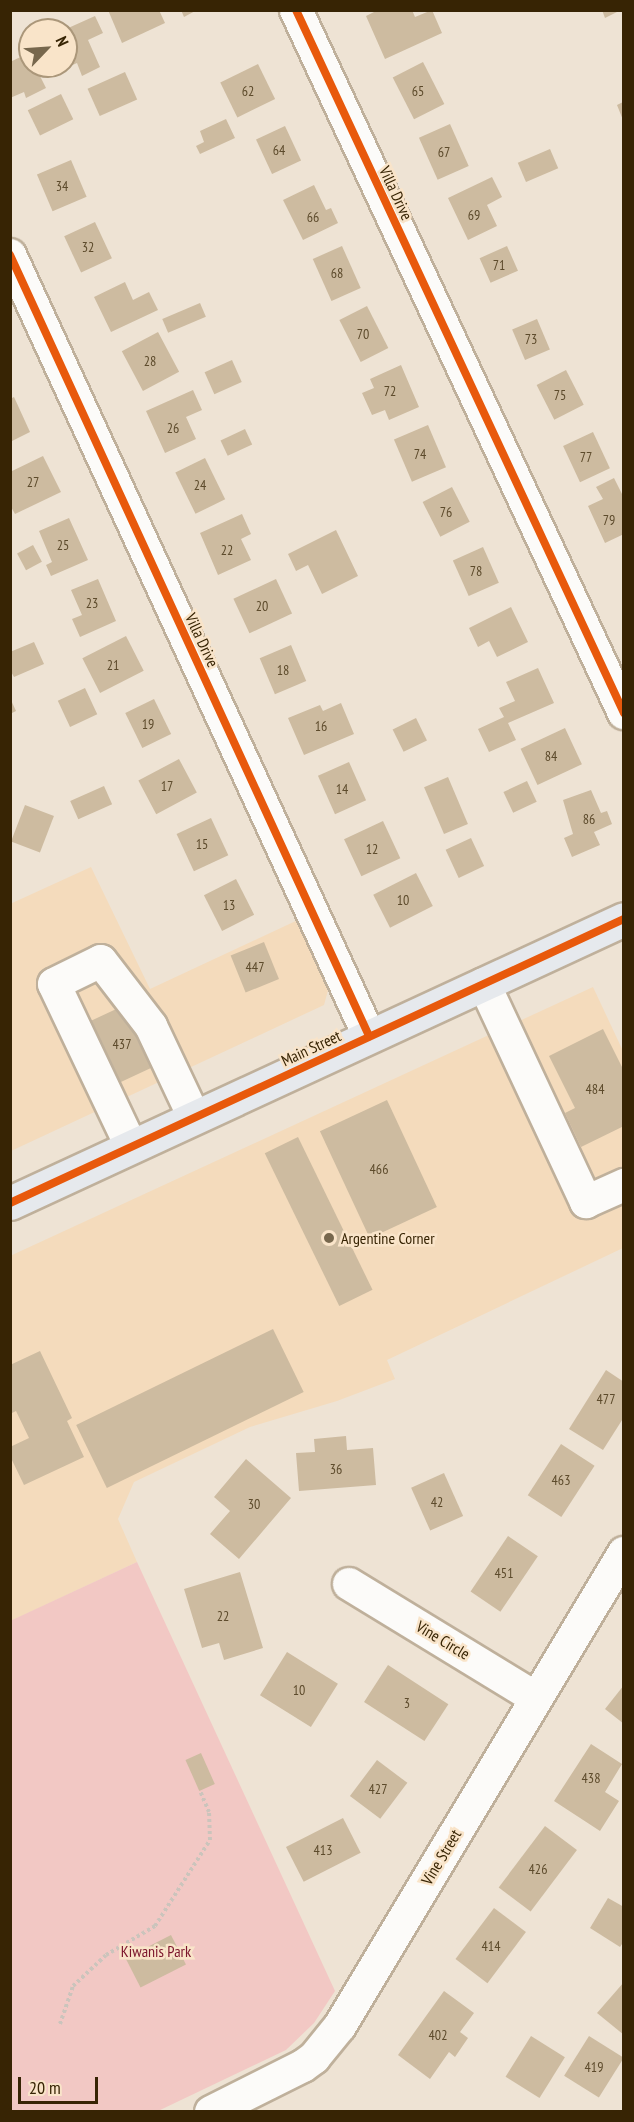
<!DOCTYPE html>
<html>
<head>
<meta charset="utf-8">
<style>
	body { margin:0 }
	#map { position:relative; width:634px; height:2122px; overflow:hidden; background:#eee3d4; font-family:"PT Sans Narrow",sans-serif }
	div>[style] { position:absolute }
	.built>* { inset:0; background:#f4dbbc }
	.green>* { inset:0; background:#f2c8c4 }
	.building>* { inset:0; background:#cdbba0; transform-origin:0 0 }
	.path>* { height:4px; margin-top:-2px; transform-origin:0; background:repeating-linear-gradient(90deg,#cbc4bc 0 3px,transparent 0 6px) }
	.roads { filter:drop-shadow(2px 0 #bfb09b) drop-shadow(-2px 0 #bfb09b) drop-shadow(0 2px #bfb09b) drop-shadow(0 -2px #bfb09b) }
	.minor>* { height:32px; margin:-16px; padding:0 16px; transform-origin:16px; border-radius:16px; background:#fcfbf9 }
	.major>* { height:33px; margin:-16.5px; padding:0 16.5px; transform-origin:16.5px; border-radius:16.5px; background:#e6e9ed }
	.cycleway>* { height:8px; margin:-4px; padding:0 4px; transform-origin:4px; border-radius:4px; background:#e8590c }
	.dots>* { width:16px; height:16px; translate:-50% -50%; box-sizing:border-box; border:3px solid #f9e4c9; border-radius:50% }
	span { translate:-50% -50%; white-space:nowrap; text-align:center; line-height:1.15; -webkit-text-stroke:5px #f9e4c9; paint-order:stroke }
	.number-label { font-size:14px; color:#5c4a2b }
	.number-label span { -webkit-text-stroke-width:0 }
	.street-label { font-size:16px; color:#372404 }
	.poi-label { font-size:16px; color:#372404 }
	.left { translate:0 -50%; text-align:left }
	.park-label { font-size:16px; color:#7b152c }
	.frame { position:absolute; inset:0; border:12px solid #372404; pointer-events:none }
	.north { position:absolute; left:18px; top:18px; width:60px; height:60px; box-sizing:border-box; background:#f9e4c9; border:2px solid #ab977a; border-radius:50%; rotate:65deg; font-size:16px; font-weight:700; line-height:24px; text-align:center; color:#372404 }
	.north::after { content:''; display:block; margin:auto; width:21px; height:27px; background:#77674d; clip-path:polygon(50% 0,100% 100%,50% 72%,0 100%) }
	.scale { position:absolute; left:18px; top:2077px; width:80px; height:27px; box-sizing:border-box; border:3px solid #372404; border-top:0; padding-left:8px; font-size:18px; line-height:21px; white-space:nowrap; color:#372404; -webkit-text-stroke:4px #f9e4c9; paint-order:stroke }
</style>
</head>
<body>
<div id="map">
	<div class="built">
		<i style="clip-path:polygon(91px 867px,150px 989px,300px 919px,330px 983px,324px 1005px,11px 1151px,10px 904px)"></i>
		<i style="clip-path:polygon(593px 987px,623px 1051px,623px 1248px,387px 1360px,395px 1379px,337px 1401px,250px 1427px,134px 1482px,118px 1519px,137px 1562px,11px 1621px,10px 1256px)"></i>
	</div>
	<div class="green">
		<i style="clip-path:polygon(137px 1562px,335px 1991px,314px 2023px,286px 2050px,158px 2111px,11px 2111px,10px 1621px)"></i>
	</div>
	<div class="building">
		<i style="clip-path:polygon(108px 10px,159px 10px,165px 23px,122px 43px)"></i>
		<i style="clip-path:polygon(181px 10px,197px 10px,184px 17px)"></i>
		<i style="clip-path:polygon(378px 10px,412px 10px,415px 17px,432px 10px,442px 33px,385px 59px,366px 16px)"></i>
		<i style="clip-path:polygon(602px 10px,621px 10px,605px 18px)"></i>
		<i style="clip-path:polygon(95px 16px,103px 33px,88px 40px,100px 67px,82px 76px,77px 63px,61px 70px,59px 66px,66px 66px,66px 29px)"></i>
		<i style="clip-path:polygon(29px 53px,30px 66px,35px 66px,46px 88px,26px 98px,24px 92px,10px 98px,10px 62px)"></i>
		<i style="left:423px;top:62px;width:47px;height:34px;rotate:63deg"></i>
		<i style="left:258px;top:64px;width:39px;height:42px;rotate:64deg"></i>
		<i style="left:125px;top:72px;width:30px;height:41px;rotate:66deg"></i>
		<i style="left:61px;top:94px;width:28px;height:37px;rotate:64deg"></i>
		<i style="clip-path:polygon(623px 102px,623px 120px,617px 105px)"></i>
		<i style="clip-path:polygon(226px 119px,235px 138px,200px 154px,196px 146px,204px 142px,200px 131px)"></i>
		<i style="left:450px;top:124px;width:46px;height:34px;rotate:66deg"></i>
		<i style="left:285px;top:126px;width:38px;height:32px;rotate:65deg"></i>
		<i style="left:550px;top:149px;width:21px;height:35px;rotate:67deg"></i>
		<i style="left:71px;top:160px;width:40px;height:37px;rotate:67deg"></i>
		<i style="clip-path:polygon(492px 177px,502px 197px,487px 205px,497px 226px,468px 240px,448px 198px)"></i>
		<i style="clip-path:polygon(314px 185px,326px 210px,331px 208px,338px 223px,303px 240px,283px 200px)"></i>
		<i style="left:95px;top:222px;width:40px;height:34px;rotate:65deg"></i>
		<i style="left:342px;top:246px;width:46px;height:32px;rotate:66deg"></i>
		<i style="left:507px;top:246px;width:27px;height:30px;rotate:66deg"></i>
		<i style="clip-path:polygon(125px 282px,133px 300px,149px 292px,158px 310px,111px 332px,94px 297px)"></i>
		<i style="left:200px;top:303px;width:15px;height:41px;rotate:67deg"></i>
		<i style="left:367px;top:306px;width:47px;height:31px;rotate:63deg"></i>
		<i style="left:537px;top:319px;width:33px;height:27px;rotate:67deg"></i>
		<i style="left:158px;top:332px;width:45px;height:41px;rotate:62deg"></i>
		<i style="left:232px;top:360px;width:24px;height:30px;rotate:66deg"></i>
		<i style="clip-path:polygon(401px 365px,419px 407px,389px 420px,385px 410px,372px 415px,362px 393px,374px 388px,370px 379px)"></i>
		<i style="left:566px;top:370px;width:39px;height:33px;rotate:63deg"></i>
		<i style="clip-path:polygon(193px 390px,202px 410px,186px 417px,196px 439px,165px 453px,146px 411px)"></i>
		<i style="clip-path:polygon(14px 397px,30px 432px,10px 442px,10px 399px)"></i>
		<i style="left:428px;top:425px;width:46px;height:37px;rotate:67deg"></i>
		<i style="left:245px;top:429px;width:17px;height:27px;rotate:65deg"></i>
		<i style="left:593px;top:432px;width:40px;height:33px;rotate:65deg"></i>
		<i style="clip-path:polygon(43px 456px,61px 492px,15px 514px,10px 505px,10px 472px)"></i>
		<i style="left:205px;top:458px;width:46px;height:33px;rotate:64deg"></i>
		<i style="clip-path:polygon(614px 478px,624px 498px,624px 534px,605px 543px,588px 506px,603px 499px,596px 487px)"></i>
		<i style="left:452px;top:487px;width:39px;height:33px;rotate:63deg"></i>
		<i style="clip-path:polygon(242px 514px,251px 534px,241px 539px,251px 560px,218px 575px,200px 533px)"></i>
		<i style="clip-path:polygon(69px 518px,88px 560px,51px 576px,46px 565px,52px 562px,39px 531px)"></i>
		<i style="clip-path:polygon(336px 530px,358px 576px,322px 594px,308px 565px,296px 571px,288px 554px)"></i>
		<i style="left:33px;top:545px;width:19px;height:18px;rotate:62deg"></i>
		<i style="left:483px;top:547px;width:39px;height:33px;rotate:66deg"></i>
		<i style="clip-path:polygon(98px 579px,116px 621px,80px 637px,72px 619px,82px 615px,71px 590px)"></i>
		<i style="left:276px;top:579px;width:38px;height:47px;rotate:65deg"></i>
		<i style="clip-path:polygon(511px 607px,528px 642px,497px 657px,489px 641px,478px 647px,469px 628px)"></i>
		<i style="left:126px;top:636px;width:39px;height:49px;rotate:63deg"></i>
		<i style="clip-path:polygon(34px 642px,44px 664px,14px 677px,10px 670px,10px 652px)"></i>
		<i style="left:291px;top:645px;width:39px;height:34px;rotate:67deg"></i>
		<i style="clip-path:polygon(538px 668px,554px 703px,508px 723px,516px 740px,489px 752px,478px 729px,504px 717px,499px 708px,515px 701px,506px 682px)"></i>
		<i style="left:85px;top:688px;width:29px;height:30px;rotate:65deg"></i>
		<i style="clip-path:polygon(10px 698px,16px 711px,10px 714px)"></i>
		<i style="left:154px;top:699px;width:39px;height:32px;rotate:64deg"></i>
		<i style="clip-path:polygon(341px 703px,354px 734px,304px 755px,288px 718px,320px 705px,323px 711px)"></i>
		<i style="left:416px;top:718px;width:25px;height:26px;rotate:64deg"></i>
		<i style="left:565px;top:728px;width:40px;height:49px;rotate:65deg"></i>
		<i style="left:179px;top:759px;width:38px;height:46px;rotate:62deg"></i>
		<i style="left:349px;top:762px;width:42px;height:34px;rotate:66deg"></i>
		<i style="left:448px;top:777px;width:51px;height:26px;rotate:67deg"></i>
		<i style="left:527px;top:781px;width:23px;height:26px;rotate:65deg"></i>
		<i style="left:104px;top:786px;width:20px;height:37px;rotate:66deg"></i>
		<i style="clip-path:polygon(591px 790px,601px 813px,607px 811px,612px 824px,594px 832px,600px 845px,572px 857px,564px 838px,573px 834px,563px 800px)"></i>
		<i style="left:25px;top:805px;width:31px;height:39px;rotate:21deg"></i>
		<i style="left:211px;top:818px;width:41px;height:38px;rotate:65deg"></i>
		<i style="left:383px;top:821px;width:41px;height:43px;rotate:65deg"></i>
		<i style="left:471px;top:838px;width:31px;height:28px;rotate:65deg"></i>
		<i style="left:416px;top:873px;width:37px;height:48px;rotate:63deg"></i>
		<i style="left:236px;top:879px;width:40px;height:36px;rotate:63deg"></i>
		<i style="left:264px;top:942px;width:40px;height:36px;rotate:68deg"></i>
		<i style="left:127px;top:1004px;width:68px;height:42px;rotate:65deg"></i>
		<i style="clip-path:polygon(603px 1029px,624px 1071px,624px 1126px,581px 1147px,565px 1113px,575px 1108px,549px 1056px)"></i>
		<i style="left:387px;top:1100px;width:118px;height:74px;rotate:65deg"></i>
		<i style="left:298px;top:1137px;width:170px;height:37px;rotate:64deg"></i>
		<i style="left:273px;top:1329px;width:70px;height:219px;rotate:64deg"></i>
		<i style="clip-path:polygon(40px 1351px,72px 1418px,67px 1421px,84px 1457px,24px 1485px,10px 1456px,10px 1447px,29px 1438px,16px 1411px,10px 1414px,10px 1365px)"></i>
		<i style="clip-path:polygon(606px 1370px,624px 1382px,624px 1417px,603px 1450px,569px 1429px)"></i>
		<i style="clip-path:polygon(346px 1436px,347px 1450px,373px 1448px,376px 1485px,299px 1491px,296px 1453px,315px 1452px,314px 1439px)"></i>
		<i style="left:561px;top:1444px;width:40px;height:61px;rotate:33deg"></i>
		<i style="clip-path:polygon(246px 1459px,291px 1498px,239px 1559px,210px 1534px,230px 1511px,214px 1497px)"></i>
		<i style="left:444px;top:1473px;width:47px;height:36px;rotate:66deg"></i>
		<i style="left:508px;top:1536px;width:36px;height:67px;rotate:34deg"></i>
		<i style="clip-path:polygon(240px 1572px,263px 1648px,224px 1660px,219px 1643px,202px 1648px,184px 1589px)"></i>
		<i style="left:287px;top:1652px;width:60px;height:51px;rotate:32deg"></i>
		<i style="left:388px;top:1665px;width:72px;height:44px;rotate:33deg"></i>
		<i style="clip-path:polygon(624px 1685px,624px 1724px,605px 1709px)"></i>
		<i style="clip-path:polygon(591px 1744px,622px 1764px,605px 1792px,619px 1801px,600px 1831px,554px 1801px)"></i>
		<i style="left:201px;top:1753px;width:34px;height:17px;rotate:66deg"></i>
		<i style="left:377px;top:1760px;width:38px;height:45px;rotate:37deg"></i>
		<i style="left:343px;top:1818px;width:39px;height:64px;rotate:63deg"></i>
		<i style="left:545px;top:1826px;width:40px;height:77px;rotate:37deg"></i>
		<i style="clip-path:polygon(608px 1898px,624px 1907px,624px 1941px,620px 1947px,590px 1928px)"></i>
		<i style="left:494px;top:1908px;width:40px;height:64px;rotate:37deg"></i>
		<i style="left:171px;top:1935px;width:33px;height:51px;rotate:63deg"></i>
		<i style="clip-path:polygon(624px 1982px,624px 2035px,597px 2013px)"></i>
		<i style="clip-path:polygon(444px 1991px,474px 2013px,460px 2032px,468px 2038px,455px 2057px,449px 2052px,430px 2079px,398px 2055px)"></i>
		<i style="left:531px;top:2036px;width:40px;height:48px;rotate:32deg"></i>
		<i style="left:589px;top:2036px;width:41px;height:47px;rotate:32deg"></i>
	</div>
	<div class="path">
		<i style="left:60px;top:2024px;width:40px;rotate:-71.1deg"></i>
		<i style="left:73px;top:1986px;width:45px;rotate:-43.2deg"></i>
		<i style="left:106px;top:1955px;width:57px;rotate:-30.6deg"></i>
		<i style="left:155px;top:1926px;width:102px;rotate:-57.4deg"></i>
		<i style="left:210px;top:1840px;width:28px;rotate:-92deg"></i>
		<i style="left:209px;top:1812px;width:23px;rotate:-113deg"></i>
	</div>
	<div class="roads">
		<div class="minor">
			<i style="left:296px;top:10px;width:776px;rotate:64.99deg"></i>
			<i style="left:10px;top:255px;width:860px;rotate:65.31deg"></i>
			<i style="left:484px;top:984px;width:241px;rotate:64.9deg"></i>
			<i style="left:586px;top:1202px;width:42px;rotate:-24.1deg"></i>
			<i style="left:131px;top:1146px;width:179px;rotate:-115.4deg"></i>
			<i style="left:54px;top:984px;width:52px;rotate:-26.1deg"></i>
			<i style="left:101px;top:961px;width:82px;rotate:52.4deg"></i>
			<i style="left:151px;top:1026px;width:101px;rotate:64.7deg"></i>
			<i style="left:349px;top:1584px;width:219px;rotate:31.4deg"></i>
			<i style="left:211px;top:2112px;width:103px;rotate:-26.6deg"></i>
			<i style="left:303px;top:2066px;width:14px;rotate:-36deg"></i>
			<i style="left:314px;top:2058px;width:41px;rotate:-50.9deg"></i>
			<i style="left:340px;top:2026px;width:552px;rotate:-59.02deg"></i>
		</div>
		<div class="major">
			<i style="left:10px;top:1203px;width:676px;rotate:-24.82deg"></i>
		</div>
	</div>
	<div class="cycleway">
		<i style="left:296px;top:10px;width:776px;rotate:64.99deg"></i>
		<i style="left:10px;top:255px;width:860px;rotate:65.31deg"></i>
		<i style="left:10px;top:1203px;width:676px;rotate:-24.82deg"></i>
	</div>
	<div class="dots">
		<i style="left:329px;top:1238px;background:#77674d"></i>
	</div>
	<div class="number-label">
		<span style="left:248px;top:91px">62</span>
		<span style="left:418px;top:91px">65</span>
		<span style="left:279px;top:150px">64</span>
		<span style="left:444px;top:152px">67</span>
		<span style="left:62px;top:186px">34</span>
		<span style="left:474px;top:215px">69</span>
		<span style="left:313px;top:217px">66</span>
		<span style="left:88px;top:247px">32</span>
		<span style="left:499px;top:265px">71</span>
		<span style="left:337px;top:273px">68</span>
		<span style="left:363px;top:334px">70</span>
		<span style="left:531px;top:339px">73</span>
		<span style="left:150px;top:361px">28</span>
		<span style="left:390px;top:391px">72</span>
		<span style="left:560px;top:395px">75</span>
		<span style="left:173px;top:428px">26</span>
		<span style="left:420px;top:454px">74</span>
		<span style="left:586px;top:457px">77</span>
		<span style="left:33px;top:482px">27</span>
		<span style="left:200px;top:485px">24</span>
		<span style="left:446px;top:512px">76</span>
		<span style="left:609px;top:520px">79</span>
		<span style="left:63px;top:545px">25</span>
		<span style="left:227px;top:550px">22</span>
		<span style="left:476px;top:571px">78</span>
		<span style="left:92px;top:603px">23</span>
		<span style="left:262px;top:606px">20</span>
		<span style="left:113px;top:665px">21</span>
		<span style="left:283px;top:670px">18</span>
		<span style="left:148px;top:724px">19</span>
		<span style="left:321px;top:726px">16</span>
		<span style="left:551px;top:756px">84</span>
		<span style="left:167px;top:786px">17</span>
		<span style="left:342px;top:789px">14</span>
		<span style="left:589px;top:819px">86</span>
		<span style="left:202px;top:844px">15</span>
		<span style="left:372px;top:849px">12</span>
		<span style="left:403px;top:900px">10</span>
		<span style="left:229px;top:905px">13</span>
		<span style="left:255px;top:967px">447</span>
		<span style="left:122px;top:1044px">437</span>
		<span style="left:595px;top:1089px">484</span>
		<span style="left:379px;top:1169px">466</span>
		<span style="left:606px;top:1399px">477</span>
		<span style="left:336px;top:1469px">36</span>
		<span style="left:561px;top:1480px">463</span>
		<span style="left:437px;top:1502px">42</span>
		<span style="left:254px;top:1504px">30</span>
		<span style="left:504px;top:1573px">451</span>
		<span style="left:223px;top:1616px">22</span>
		<span style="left:299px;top:1690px">10</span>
		<span style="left:407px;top:1703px">3</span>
		<span style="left:591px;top:1778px">438</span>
		<span style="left:378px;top:1789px">427</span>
		<span style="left:323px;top:1850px">413</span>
		<span style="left:538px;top:1869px">426</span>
		<span style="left:491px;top:1946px">414</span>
		<span style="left:438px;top:2035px">402</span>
		<span style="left:594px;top:2067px">419</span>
	</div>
	<div class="street-label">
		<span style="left:396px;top:193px;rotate:65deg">Villa Drive</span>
		<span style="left:202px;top:640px;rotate:65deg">Villa Drive</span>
		<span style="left:311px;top:1048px;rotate:-25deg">Main Street</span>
		<span style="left:443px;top:1640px;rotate:31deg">Vine Circle</span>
		<span style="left:441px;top:1857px;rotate:-59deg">Vine Street</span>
	</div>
	<div class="poi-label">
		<span class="left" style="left:341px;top:1238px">Argentine Corner</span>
	</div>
	<div class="park-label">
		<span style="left:156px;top:1951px">Kiwanis Park</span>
	</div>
	<div class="frame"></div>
	<div class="north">N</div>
	<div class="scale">20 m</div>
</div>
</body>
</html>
